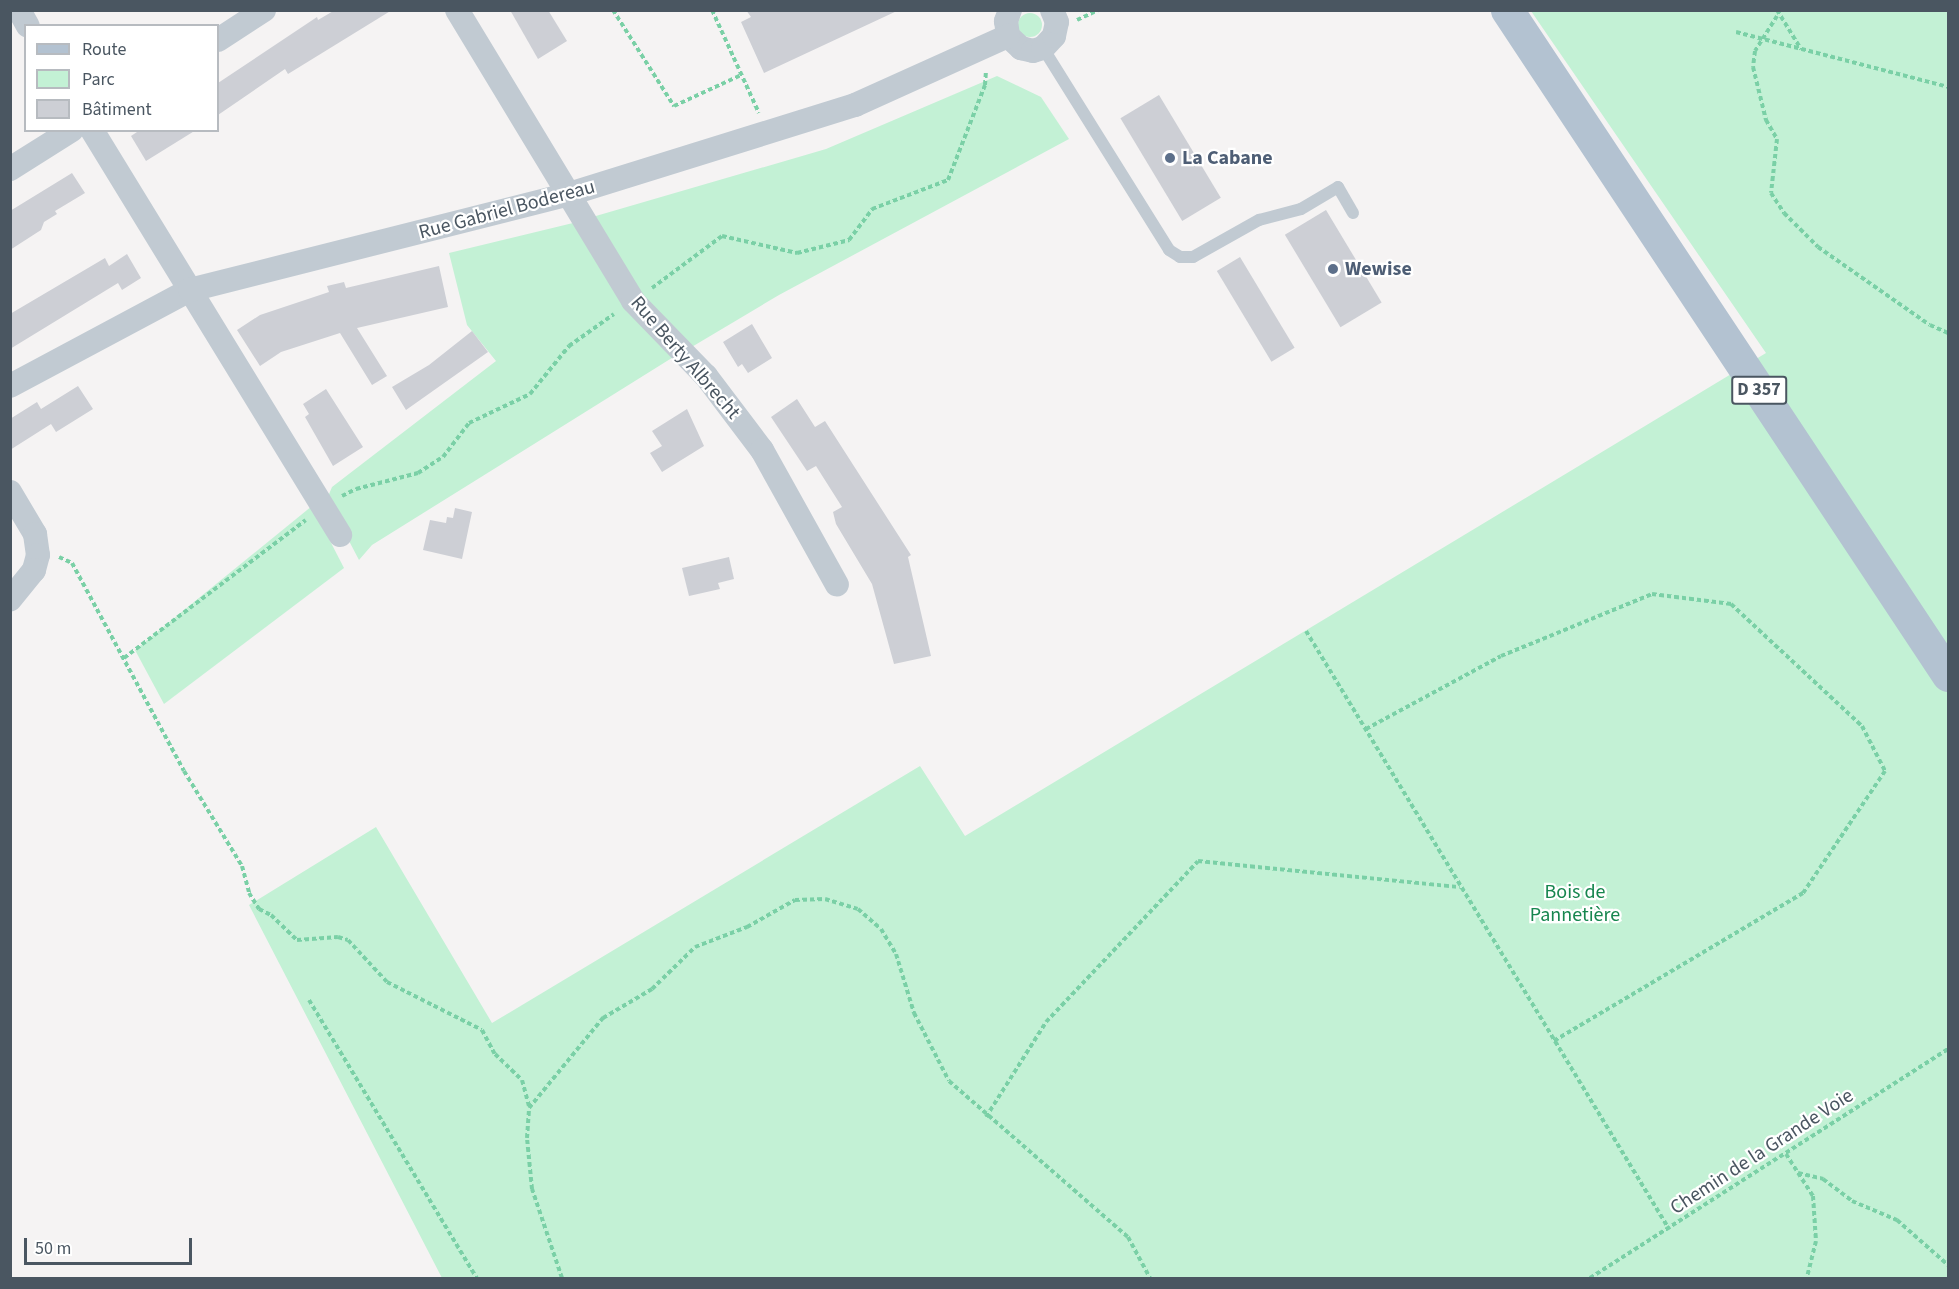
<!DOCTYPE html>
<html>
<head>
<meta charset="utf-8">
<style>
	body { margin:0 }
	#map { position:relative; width:1959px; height:1289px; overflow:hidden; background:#f5f3f3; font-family:"Source Sans 3",sans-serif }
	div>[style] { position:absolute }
	.green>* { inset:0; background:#c3f1d5 }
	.round { border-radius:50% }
	.building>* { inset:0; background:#cdcfd5; transform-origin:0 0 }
	.path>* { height:4px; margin-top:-2px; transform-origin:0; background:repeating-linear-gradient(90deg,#7ad0a6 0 4.5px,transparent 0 7.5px) }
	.lane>* { height:12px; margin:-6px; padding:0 6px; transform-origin:6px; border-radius:6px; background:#c1cad2 }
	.street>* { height:24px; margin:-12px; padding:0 12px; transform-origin:12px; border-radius:12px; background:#c1cad2 }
	.primary>* { height:33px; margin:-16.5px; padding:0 16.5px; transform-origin:16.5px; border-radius:16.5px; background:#b3c2d1 }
	.dots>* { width:16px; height:16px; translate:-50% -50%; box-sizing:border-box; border:3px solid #fff; border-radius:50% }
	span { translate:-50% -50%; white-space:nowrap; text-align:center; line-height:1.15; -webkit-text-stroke:4.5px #fff; paint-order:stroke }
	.shield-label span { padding:2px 4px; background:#fff; border:2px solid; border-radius:4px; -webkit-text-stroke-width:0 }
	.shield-label { font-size:18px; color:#4a5661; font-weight:700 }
	.service-label { font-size:20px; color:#4e5e75; font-weight:700 }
	.left { translate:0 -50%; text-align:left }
	.street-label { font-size:20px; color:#4a5661 }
	.park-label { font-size:20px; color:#17864f }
	.frame { position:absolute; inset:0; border:12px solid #4a5661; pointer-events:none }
	.legend { position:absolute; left:24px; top:24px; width:195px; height:108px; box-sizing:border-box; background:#fff; border:2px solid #b7bbc0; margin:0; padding:8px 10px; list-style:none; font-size:18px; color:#4a5661 }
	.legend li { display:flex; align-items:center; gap:12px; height:30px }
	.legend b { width:30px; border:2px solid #b7bbc0 }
	.scale { position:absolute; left:24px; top:1238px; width:168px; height:27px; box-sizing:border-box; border:3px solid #4a5661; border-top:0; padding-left:8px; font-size:18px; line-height:21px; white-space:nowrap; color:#4a5661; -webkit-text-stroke:4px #fff; paint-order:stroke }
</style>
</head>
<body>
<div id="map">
	<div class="green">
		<i style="clip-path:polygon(1531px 11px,1948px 11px,1948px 1278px,442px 1278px,249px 905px,376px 827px,492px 1023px,920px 766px,965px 836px,1766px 353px)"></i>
		<i class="round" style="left:1018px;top:13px;width:24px;height:24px"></i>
		<i style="clip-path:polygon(997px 76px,1041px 97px,1069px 139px,779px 295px,690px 348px,645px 302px,589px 218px,826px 149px)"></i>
		<i style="clip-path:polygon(573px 223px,675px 356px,372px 545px,359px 560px,327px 499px,332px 487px,496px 361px,467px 325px,449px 253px)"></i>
		<i style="clip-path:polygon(312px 506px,344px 568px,164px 704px,135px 650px)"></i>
	</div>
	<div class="building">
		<i style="clip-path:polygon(335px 10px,392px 10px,288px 74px,285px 69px,218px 115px,218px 83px,317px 17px,318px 20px)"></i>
		<i style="clip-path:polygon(510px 10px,548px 10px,567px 41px,538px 59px)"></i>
		<i style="clip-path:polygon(746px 10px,899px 10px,764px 73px,741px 22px,751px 17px)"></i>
		<i style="left:1159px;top:95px;width:120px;height:45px;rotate:59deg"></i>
		<i style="clip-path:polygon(140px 130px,196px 130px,146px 161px,131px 136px)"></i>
		<i style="clip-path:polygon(72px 173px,85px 193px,55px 211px,57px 214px,44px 222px,41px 230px,10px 250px,10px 211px)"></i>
		<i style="left:1326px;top:210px;width:108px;height:48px;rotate:59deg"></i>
		<i style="clip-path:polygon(127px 254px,141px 278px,122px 290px,118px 283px,10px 349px,10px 314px,105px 258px,109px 266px)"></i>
		<i style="left:1240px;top:257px;width:106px;height:27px;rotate:59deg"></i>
		<i style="clip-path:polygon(439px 266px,448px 307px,357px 328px,387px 376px,372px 385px,340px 333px,281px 352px,260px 366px,237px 330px,260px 315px,329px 292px,327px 286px,344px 282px,346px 288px)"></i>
		<i style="clip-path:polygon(752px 324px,772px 358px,748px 373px,742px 364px,738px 367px,723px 342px)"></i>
		<i style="clip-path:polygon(472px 331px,488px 352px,406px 410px,392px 387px,429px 365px)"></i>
		<i style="clip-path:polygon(78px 386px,93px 409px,56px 432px,51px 424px,10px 450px,10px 419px,37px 402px,41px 409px)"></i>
		<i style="clip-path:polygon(326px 389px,363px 447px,333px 466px,305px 417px,309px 414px,303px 404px)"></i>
		<i style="clip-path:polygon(797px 399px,815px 427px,825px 421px,911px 555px,908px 557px,931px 656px,894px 664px,872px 584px,836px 524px,833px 512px,842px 507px,816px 466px,807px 471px,771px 417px)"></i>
		<i style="clip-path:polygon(687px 409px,704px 446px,662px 472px,650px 453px,662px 446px,652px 431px)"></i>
		<i style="clip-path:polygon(455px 508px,472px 512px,462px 559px,423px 550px,430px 520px,446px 523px,447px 517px,453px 518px)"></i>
		<i style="clip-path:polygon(729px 557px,734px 579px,718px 583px,720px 589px,689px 596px,682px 568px)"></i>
	</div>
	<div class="path">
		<i style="left:613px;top:10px;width:114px;rotate:57.6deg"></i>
		<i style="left:674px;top:106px;width:74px;rotate:-24.8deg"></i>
		<i style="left:712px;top:10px;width:113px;rotate:65.5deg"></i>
		<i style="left:1777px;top:10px;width:46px;rotate:58.4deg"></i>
		<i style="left:1777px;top:16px;width:41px;rotate:122.2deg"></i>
		<i style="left:1755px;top:51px;width:16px;rotate:97deg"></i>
		<i style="left:1753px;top:67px;width:55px;rotate:76.2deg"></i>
		<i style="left:1766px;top:120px;width:22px;rotate:60deg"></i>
		<i style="left:1777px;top:139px;width:54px;rotate:96.3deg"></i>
		<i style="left:1771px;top:193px;width:24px;rotate:57deg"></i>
		<i style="left:1784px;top:213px;width:48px;rotate:45deg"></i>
		<i style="left:1818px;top:247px;width:136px;rotate:34.9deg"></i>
		<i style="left:1930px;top:325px;width:20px;rotate:24deg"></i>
		<i style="left:1077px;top:20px;width:23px;rotate:-25deg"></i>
		<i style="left:1736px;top:32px;width:219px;rotate:14.5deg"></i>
		<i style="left:652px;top:288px;width:87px;rotate:-36.6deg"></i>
		<i style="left:722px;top:236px;width:77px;rotate:12.8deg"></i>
		<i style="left:797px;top:253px;width:54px;rotate:-14deg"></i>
		<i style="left:849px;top:240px;width:39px;rotate:-53deg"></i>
		<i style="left:872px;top:209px;width:81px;rotate:-20.9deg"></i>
		<i style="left:948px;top:180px;width:102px;rotate:-68.7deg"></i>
		<i style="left:985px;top:85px;width:14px;rotate:-86deg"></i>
		<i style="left:342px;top:496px;width:16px;rotate:-27deg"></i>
		<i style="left:356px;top:489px;width:64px;rotate:-14.5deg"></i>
		<i style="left:418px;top:473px;width:30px;rotate:-33deg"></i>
		<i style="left:443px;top:457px;width:43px;rotate:-52.6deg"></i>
		<i style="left:469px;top:423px;width:68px;rotate:-25.4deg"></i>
		<i style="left:530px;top:394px;width:62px;rotate:-50.9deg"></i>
		<i style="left:569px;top:346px;width:55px;rotate:-35.4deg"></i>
		<i style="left:59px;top:557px;width:14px;rotate:25deg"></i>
		<i style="left:72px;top:563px;width:236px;rotate:61.7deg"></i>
		<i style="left:184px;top:771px;width:111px;rotate:58.6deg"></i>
		<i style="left:242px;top:866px;width:28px;rotate:75deg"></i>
		<i style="left:249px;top:893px;width:19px;rotate:58deg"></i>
		<i style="left:259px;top:909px;width:13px;rotate:27deg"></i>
		<i style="left:271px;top:915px;width:36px;rotate:44deg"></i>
		<i style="left:297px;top:940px;width:41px;rotate:-4.2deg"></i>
		<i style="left:338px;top:937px;width:10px;rotate:17deg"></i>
		<i style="left:348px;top:940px;width:57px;rotate:47.1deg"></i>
		<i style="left:387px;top:982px;width:106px;rotate:26.8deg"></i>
		<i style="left:482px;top:1030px;width:27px;rotate:62deg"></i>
		<i style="left:495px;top:1054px;width:37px;rotate:44deg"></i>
		<i style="left:522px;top:1080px;width:28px;rotate:75deg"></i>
		<i style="left:1306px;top:631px;width:700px;rotate:58.74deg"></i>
		<i style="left:124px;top:658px;width:228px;rotate:-37.2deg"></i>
		<i style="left:1366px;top:729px;width:153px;rotate:-28.4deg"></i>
		<i style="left:1501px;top:656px;width:163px;rotate:-22.3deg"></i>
		<i style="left:1652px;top:594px;width:80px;rotate:7.2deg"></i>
		<i style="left:1731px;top:604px;width:179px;rotate:43deg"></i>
		<i style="left:1862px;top:726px;width:51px;rotate:62.9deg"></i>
		<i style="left:1885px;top:771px;width:147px;rotate:123.9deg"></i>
		<i style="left:1803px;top:893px;width:290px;rotate:149.3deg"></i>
		<i style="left:309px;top:1000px;width:325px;rotate:58.9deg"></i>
		<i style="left:986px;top:1117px;width:112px;rotate:-57.7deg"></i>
		<i style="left:1046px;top:1022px;width:221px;rotate:-46.6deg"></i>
		<i style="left:1198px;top:861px;width:263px;rotate:5.7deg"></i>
		<i style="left:1786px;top:1154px;width:50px;rotate:57.3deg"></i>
		<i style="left:1813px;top:1196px;width:45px;rotate:86.2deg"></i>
		<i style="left:1816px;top:1241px;width:38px;rotate:104deg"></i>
		<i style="left:1798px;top:1173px;width:26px;rotate:13deg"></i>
		<i style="left:1823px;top:1179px;width:36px;rotate:37deg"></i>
		<i style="left:1852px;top:1201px;width:49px;rotate:22.9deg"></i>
		<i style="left:1897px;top:1220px;width:68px;rotate:41.4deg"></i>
		<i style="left:562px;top:1278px;width:94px;rotate:-108.6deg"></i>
		<i style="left:532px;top:1189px;width:51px;rotate:-95.6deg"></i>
		<i style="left:527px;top:1138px;width:30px;rotate:-86deg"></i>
		<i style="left:529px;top:1108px;width:117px;rotate:-50.6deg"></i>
		<i style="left:603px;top:1018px;width:57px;rotate:-30.6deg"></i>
		<i style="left:652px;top:989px;width:60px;rotate:-44.3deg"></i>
		<i style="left:695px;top:947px;width:56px;rotate:-21deg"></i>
		<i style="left:747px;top:927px;width:55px;rotate:-29.4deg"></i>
		<i style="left:795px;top:900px;width:30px;rotate:-2deg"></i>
		<i style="left:825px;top:899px;width:34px;rotate:17deg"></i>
		<i style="left:858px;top:909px;width:30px;rotate:41deg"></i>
		<i style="left:881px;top:929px;width:29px;rotate:59deg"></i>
		<i style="left:896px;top:954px;width:62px;rotate:73deg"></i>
		<i style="left:914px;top:1013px;width:76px;rotate:62.8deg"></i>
		<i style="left:949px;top:1081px;width:237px;rotate:41.1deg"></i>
		<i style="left:1128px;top:1237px;width:47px;rotate:61.8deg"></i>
		<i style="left:1590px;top:1278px;width:425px;rotate:-32.6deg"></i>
	</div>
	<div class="lane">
		<i style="left:1043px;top:48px;width:238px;rotate:58deg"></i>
		<i style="left:1169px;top:250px;width:13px;rotate:32deg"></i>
		<i style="left:1180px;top:257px;width:13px"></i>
		<i style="left:1193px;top:257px;width:76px;rotate:-29.3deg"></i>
		<i style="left:1259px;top:220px;width:43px;rotate:-14.7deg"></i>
		<i style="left:1301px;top:209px;width:43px;rotate:-30.7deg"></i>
		<i style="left:1338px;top:187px;width:30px;rotate:60deg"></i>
	</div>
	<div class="street">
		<i style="left:19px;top:10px;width:18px;rotate:61deg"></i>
		<i style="left:457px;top:10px;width:340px;rotate:58.8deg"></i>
		<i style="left:633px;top:301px;width:105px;rotate:45.8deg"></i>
		<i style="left:706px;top:376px;width:93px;rotate:52.9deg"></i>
		<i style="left:762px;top:450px;width:154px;rotate:60.9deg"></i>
		<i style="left:1010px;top:10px;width:12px;rotate:110deg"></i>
		<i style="left:1006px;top:21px;width:15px;rotate:82deg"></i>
		<i style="left:1008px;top:36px;width:18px;rotate:43deg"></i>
		<i style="left:1021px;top:48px;width:12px;rotate:14deg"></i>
		<i style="left:1033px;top:51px;width:10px;rotate:-17deg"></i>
		<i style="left:1043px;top:48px;width:16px;rotate:-47deg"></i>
		<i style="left:1054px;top:36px;width:14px;rotate:-78deg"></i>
		<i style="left:1057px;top:22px;width:13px;rotate:-113deg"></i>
		<i style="left:218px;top:40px;width:55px;rotate:-33.1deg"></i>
		<i style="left:92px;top:130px;width:475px;rotate:58.5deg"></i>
		<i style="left:10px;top:169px;width:73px;rotate:-32.2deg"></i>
		<i style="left:10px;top:386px;width:204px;rotate:-28.1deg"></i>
		<i style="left:190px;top:290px;width:388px;rotate:-14.2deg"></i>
		<i style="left:566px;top:195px;width:303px;rotate:-17.3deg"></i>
		<i style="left:855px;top:105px;width:168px;rotate:-24.3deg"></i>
		<i style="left:10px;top:492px;width:49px;rotate:59.2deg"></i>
		<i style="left:35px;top:534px;width:21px;rotate:82deg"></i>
		<i style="left:38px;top:555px;width:16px;rotate:105deg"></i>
		<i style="left:34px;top:570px;width:38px;rotate:129deg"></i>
	</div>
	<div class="primary">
		<i style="left:1507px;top:10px;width:798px;rotate:56.45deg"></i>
	</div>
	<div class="dots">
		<i style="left:1170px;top:158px;background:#5c6f8a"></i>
		<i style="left:1333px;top:269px;background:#5c6f8a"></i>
	</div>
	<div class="shield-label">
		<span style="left:1759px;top:390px">D 357</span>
	</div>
	<div class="service-label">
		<span class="left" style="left:1182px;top:158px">La Cabane</span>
		<span class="left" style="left:1345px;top:269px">Wewise</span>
	</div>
	<div class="street-label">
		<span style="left:507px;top:210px;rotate:-15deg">Rue Gabriel Bodereau</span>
		<span style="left:685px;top:358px;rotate:49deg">Rue Berty Albrecht</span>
		<span style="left:1762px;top:1152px;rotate:-33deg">Chemin de la Grande Voie</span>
	</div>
	<div class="park-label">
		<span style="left:1575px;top:904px">Bois de<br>Pannetière</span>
	</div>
	<div class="frame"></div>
	<ul class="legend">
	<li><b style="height:8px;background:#b3c2d1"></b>Route</li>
	<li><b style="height:16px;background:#c3f1d5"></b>Parc</li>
	<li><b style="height:16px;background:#cdcfd5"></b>Bâtiment</li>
	</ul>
	<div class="scale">50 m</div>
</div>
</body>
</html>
